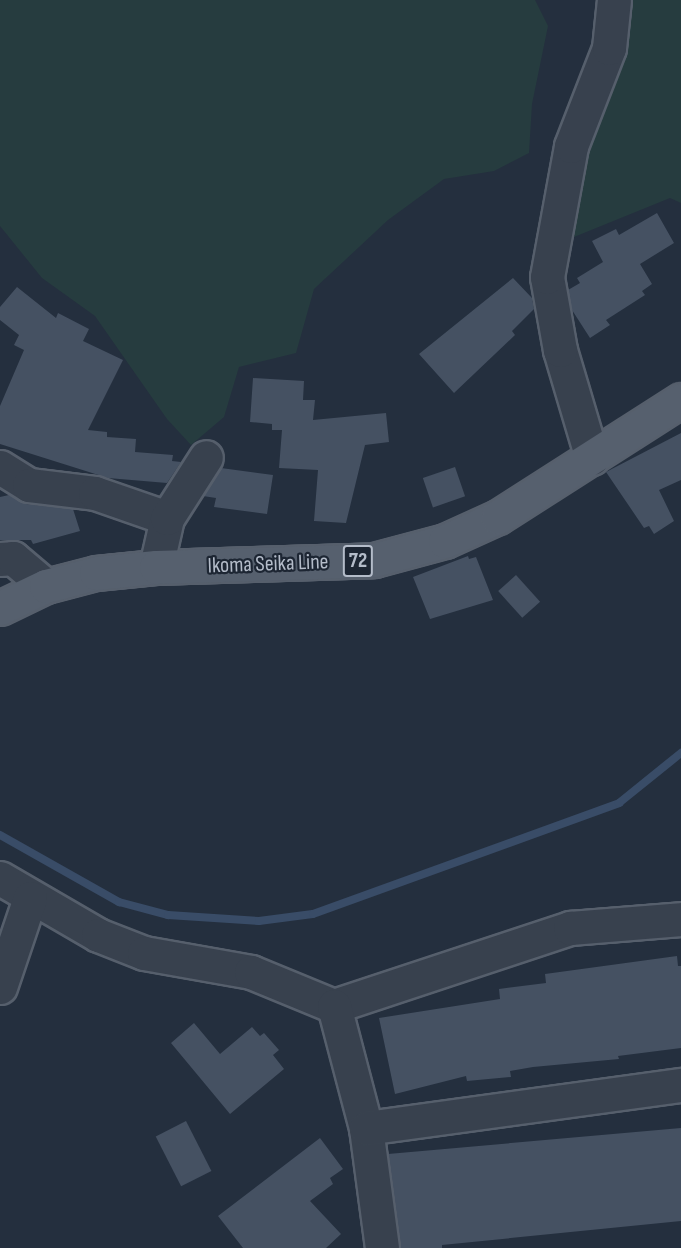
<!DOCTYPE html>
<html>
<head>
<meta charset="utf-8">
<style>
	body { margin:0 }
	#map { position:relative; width:681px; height:1248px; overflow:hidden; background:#242f3e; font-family:"Sofia Sans Condensed",sans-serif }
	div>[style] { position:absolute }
	.green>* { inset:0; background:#263c3f }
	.stream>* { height:8px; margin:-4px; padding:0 4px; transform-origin:4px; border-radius:4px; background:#394c67 }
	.building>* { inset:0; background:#455162; transform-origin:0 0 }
	.roads { filter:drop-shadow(2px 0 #565f6c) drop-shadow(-2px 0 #565f6c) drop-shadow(0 2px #565f6c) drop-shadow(0 -2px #565f6c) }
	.minor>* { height:33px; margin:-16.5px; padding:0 16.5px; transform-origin:16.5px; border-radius:16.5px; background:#38414e }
	.major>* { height:33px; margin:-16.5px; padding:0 16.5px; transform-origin:16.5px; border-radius:16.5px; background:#56606e }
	span { translate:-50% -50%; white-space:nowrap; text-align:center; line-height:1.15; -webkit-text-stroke:4.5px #1d2633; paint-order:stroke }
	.shield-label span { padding:2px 4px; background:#1d2633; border:2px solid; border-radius:4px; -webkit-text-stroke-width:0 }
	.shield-label { font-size:21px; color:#b4bcc9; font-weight:700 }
	.street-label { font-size:22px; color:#b4bcc9 }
</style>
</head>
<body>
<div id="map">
	<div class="green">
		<i style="clip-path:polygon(0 0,535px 0,548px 26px,532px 104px,529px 153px,494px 171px,444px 179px,388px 220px,314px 289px,296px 353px,239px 367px,224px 417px,191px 445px,167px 419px,95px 316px,42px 278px,0 226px)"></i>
		<i style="clip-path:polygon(625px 0,681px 0,681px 203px,670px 198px,574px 237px,581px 149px)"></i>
	</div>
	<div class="stream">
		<i style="left:0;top:835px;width:137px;rotate:29.4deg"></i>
		<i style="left:119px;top:902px;width:51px;rotate:14.9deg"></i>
		<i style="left:168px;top:915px;width:91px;rotate:3.8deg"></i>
		<i style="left:259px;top:921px;width:54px;rotate:-7.4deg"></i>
		<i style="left:313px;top:914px;width:326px;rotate:-19.9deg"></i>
		<i style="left:619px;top:803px;width:80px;rotate:-38.9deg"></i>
	</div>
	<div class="building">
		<i style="clip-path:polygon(657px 213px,674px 243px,640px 264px,652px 284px,642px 291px,645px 295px,606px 320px,610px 325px,590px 338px,572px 310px,568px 290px,580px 283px,577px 278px,603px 262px,592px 241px,616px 229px,619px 235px)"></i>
		<i style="clip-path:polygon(513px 278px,532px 298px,534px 309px,512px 331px,515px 335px,454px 393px,419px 354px)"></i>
		<i style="clip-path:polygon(17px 287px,56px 318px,58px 313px,89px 329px,83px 341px,123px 360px,88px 430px,107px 432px,107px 437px,136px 439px,135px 452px,173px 455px,172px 461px,181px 462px,167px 483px,108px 478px,0 444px,0 406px,24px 350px,14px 345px,19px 335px,0 320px,0 307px)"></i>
		<i style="clip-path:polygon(253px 378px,304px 381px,303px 400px,315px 400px,313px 420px,386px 413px,389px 442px,365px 445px,346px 523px,314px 521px,318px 470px,279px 468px,282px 430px,272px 430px,272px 424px,250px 422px)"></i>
		<i style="clip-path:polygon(681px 433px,681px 480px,659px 490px,674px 521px,654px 534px,649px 526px,644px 528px,606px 472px)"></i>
		<i style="left:455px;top:467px;width:31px;height:34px;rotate:71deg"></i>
		<i style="clip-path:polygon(221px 468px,273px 475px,267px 514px,214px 507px,216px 498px,203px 496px)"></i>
		<i style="clip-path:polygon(9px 495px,26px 504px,73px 509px,80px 531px,33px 544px,31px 540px,0 540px,0 497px)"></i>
		<i style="clip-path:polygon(468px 556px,469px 559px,476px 557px,493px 600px,430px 619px,413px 577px)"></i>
		<i style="left:516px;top:575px;width:36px;height:24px;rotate:48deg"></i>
		<i style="clip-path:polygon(677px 956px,678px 966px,681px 966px,681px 1048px,618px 1056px,619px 1059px,533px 1067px,510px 1071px,511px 1077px,467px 1081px,466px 1076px,395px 1094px,379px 1018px,500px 999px,499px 989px,546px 983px,545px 974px)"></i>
		<i style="clip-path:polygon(194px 1023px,220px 1054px,252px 1027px,260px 1036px,264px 1033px,279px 1050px,273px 1055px,284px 1069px,230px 1114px,171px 1043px)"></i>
		<i style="left:186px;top:1121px;width:56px;height:34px;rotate:63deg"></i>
		<i style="clip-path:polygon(681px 1128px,681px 1221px,442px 1245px,442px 1248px,400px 1248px,388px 1154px)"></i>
		<i style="clip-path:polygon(320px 1138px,343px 1169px,330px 1178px,333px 1184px,310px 1201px,341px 1234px,326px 1248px,243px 1248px,218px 1216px)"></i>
	</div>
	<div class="roads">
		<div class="minor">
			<i style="left:592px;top:458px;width:113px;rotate:-106.5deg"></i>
			<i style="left:560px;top:350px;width:74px;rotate:-100.1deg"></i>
			<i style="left:547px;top:277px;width:133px;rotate:-79.6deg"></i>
			<i style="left:571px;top:146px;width:105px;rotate:-68.8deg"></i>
			<i style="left:609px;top:48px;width:48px;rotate:-84.1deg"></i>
			<i style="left:0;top:467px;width:34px;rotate:32deg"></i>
			<i style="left:29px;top:485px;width:66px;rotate:6.9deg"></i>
			<i style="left:95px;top:493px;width:76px;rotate:19.1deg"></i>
			<i style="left:0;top:559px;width:13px;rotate:-4deg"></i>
			<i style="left:13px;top:558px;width:43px;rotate:40.3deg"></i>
			<i style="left:156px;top:567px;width:50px;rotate:-77.3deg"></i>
			<i style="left:167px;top:518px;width:72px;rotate:-57.4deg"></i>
			<i style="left:0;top:878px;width:113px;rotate:30.2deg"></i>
			<i style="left:98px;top:935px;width:49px;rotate:21.4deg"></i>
			<i style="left:144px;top:953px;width:109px;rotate:10.1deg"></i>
			<i style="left:251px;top:972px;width:90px;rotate:22.3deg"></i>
			<i style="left:334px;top:1006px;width:249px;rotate:-18.3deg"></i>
			<i style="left:570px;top:928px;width:111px;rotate:-4.6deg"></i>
			<i style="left:0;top:987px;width:94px;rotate:-71.4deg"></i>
			<i style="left:334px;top:1006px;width:126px;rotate:75.3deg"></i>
			<i style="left:366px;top:1128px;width:121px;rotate:82.4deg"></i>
			<i style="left:366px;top:1128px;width:318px;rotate:-7.8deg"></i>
		</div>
		<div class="major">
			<i style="left:0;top:608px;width:51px;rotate:-25.6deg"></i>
			<i style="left:46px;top:586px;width:52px;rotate:-14.6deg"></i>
			<i style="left:96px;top:573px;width:60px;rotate:-5.7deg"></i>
			<i style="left:156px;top:567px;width:218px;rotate:-1.8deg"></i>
			<i style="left:374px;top:560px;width:73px;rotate:-15deg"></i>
			<i style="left:445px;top:541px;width:58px;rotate:-24.4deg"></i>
			<i style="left:498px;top:517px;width:217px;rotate:-32.6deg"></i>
		</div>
	</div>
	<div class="shield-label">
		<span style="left:358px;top:561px">72</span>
	</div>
	<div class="street-label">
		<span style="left:268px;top:564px;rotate:-2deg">Ikoma Seika Line</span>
	</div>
</div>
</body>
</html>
